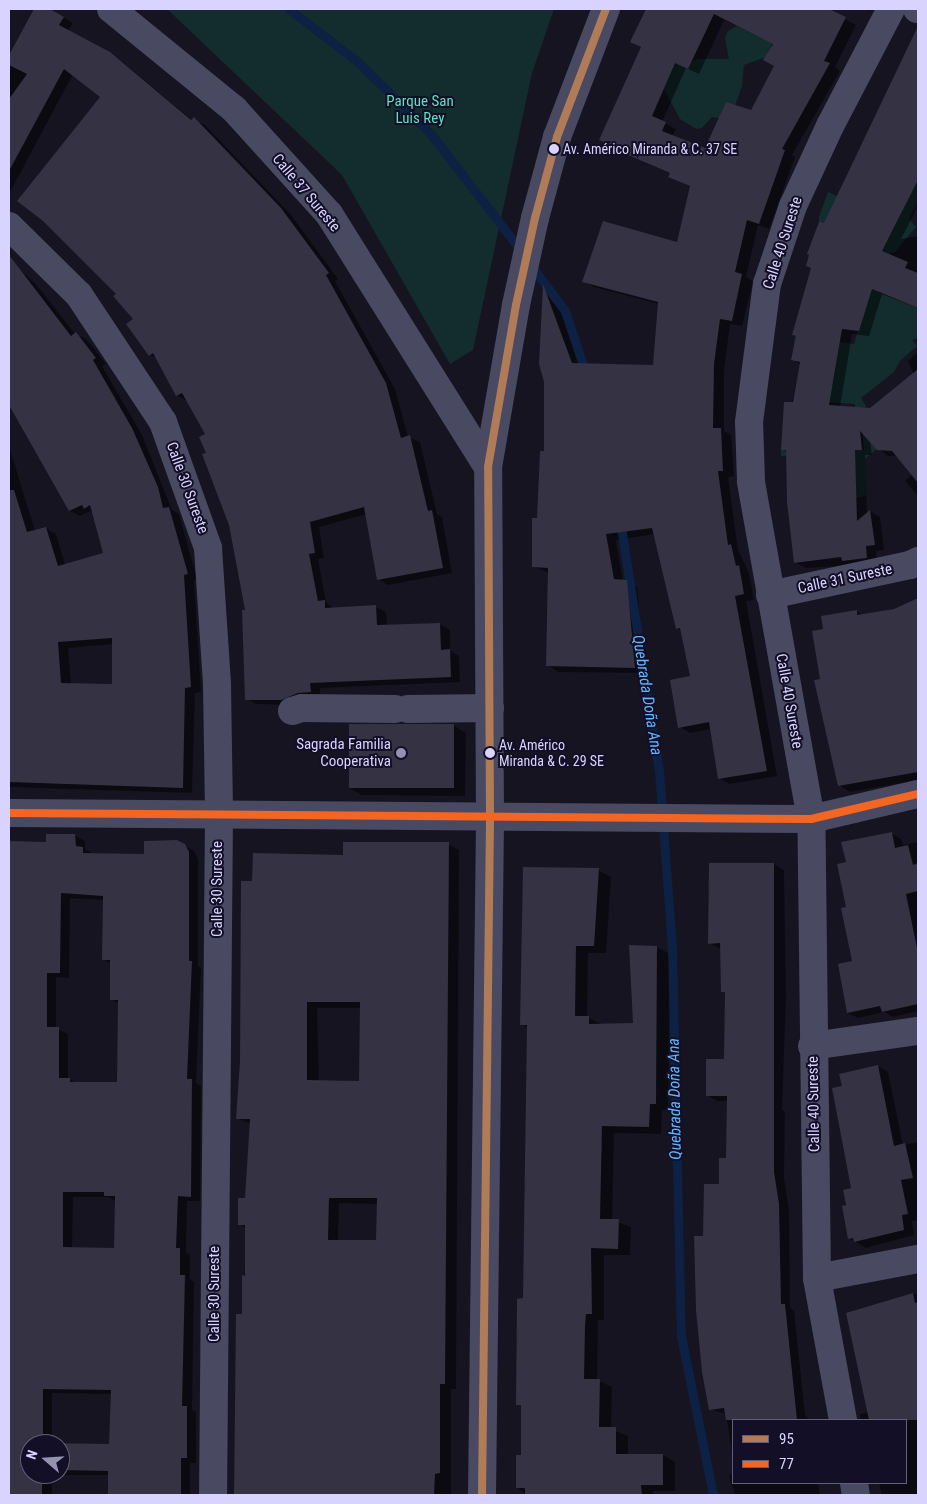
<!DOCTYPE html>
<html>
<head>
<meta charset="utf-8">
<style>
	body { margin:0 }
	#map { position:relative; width:927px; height:1504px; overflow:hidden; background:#161421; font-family:"Roboto Condensed",sans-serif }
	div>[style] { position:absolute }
	.green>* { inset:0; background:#132c2d }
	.shadow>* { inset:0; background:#0007 }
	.stream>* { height:9px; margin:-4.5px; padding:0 4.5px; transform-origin:4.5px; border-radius:4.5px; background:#0d2144 }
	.building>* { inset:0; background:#343243; transform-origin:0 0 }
	.minor>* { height:28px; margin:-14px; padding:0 14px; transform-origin:14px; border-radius:14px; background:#4a4962 }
	.bus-1>* { height:8px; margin:-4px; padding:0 4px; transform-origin:4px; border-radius:4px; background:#b07c57 }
	.bus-2>* { height:8px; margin:-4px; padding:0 4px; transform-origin:4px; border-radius:4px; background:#f26522 }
	.dots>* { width:14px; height:14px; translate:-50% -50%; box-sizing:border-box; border:2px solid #130f26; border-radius:50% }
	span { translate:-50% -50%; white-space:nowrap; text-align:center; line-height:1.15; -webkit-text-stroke:4px #130f26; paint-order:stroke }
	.bus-label { font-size:14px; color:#d9d4ff }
	.left { translate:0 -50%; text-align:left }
	.park-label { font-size:15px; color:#5fe0c0 }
	.street-label { font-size:15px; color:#d9d4ff }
	.poi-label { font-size:15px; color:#d9d4ff }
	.right { translate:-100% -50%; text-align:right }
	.water-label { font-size:16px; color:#62b6ff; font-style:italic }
	.frame { position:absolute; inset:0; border:10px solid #d9d4ff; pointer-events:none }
	.legend { position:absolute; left:732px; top:1419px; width:175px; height:65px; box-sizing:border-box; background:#130f26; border:1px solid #625e7d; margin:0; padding:6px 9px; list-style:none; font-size:15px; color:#d9d4ff }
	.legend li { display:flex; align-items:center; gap:10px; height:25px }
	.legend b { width:25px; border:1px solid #625e7d }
	.north { position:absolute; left:20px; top:1434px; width:50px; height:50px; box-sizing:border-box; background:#130f26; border:1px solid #625e7d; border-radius:50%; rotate:289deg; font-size:14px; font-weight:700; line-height:20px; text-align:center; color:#d9d4ff }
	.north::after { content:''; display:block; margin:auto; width:18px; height:22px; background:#9591b1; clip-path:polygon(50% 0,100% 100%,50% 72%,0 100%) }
</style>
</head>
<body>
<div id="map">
	<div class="green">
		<i style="clip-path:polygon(167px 9px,554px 9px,532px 73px,473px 350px,450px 364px,342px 175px)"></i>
		<i style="clip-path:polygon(741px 23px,777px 33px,766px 57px,744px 65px,742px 86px,735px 106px,726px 102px,719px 118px,712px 117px,702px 128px,696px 129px,680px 119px,664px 89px,669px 60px,688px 69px,692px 61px,698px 59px,729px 59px,725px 38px,728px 31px)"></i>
		<i style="clip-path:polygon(848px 173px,909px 197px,918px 180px,918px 202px,909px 219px,916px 227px,895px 252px,890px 253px,877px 292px,918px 308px,918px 338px,912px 340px,917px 346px,900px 361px,894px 372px,861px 398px,866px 406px,862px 414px,884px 443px,865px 459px,866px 496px,824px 503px,824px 489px,856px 489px,853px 455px,781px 456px,781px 450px,864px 450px,862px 422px,854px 420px,855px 404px,798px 400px,802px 379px,833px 385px,838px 354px,794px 345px,795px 336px,854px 344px,882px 245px,819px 222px,819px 217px,828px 192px,844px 199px,837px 214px,888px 240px,902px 212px,844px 182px)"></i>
	</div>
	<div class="shadow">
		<i style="clip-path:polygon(36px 9px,47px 9px,73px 23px,68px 31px,119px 59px,192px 120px,204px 124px,291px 215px,338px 279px,335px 281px,395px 389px,408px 437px,420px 442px,437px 514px,442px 517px,452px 573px,388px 585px,378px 579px,367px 514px,319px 527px,324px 558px,318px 559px,326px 602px,334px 609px,376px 607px,386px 612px,387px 626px,440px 624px,450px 630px,450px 651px,459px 656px,460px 682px,320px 688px,320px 697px,291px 705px,256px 704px,247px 699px,246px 611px,230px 525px,208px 454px,207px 435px,187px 401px,177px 395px,158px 359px,150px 355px,135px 319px,118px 294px,102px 96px,73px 74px,9px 194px,9px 58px)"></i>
		<i style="clip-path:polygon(evenodd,647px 9px,826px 9px,856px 25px,835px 67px,840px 71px,792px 155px,795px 157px,769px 229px,758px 225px,746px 277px,753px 281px,742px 326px,730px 324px,724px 371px,724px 431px,731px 435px,734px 476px,728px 477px,738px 550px,749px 573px,754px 600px,746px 601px,777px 776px,729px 784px,719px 778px,711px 729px,690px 733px,680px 727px,691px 677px,682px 631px,677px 628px,655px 534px,616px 540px,623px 581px,637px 587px,645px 673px,558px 672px,548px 665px,549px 573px,533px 566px,545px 453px,545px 381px,541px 364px,544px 286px,554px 291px,580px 364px,654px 366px,659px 304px,594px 287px,583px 281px,677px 243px,691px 187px,670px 176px,671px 174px,608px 146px,642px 47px,632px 41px,647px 9px,724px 20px,774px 44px,776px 66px,752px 112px,706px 150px,672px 137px,676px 129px,662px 122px,686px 68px,699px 74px,724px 20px)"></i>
		<i style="clip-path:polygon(909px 47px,918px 51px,918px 206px,901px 239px,918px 236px,918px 308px,882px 294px,869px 336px,852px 334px,840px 407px,870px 410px,914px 375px,908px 361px,918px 352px,918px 496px,905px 481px,913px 474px,897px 456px,888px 456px,870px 441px,872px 455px,865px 455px,867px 514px,870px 511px,880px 517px,884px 550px,876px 551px,877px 563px,806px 568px,796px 563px,787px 452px,782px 449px,800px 364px,793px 360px,797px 337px,793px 335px,824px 225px)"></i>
		<i style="clip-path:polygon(evenodd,9px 261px,35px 283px,75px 334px,86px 339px,106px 364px,102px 366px,142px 435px,172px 510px,179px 514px,197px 579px,194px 580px,201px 692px,195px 693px,192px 793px,9px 787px,9px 446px,35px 531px,46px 528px,56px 534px,65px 565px,104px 553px,93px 513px,90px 511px,80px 516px,70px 511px,9px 402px,9px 261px,113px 644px,113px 685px,71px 684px,68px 648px,113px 644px)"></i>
		<i style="clip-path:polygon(918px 598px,918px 665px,836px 704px,824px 630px,856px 611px,864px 616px,895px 610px)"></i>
		<i style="clip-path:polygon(918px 694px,918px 780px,850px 792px,839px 785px,827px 721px)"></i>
		<i style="clip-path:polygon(453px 725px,466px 733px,465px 796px,362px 795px,349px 788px)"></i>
		<i style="clip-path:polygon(891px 833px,901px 839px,903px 845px,918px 842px,918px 1011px,893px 1017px,884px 1012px,858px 1018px,848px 1013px,853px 962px,847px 863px)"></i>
		<i style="clip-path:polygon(evenodd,75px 836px,85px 841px,85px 849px,92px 853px,145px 855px,177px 842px,194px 851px,198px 859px,198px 966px,201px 968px,196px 1083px,201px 1086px,200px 1201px,187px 1201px,186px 1252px,190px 1255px,190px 1279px,194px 1282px,192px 1410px,196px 1412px,196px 1463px,190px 1463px,190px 1495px,109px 1495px,109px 1475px,52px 1475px,52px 1495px,9px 1495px,9px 842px,47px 843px,75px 836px,70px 898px,104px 900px,103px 959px,111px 964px,111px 999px,119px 1004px,119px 1083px,77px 1083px,68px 1079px,68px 1034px,56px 1028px,56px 977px,69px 978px,70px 898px,75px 836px,73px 1197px,109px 1197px,115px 1201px,115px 1249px,72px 1249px,73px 1197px,75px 836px,52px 1393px,112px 1394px,110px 1445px,60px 1444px,60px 1474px,30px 1474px,30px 1444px,52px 1444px,52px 1393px)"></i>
		<i style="clip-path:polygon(evenodd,448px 844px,459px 850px,456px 1389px,451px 1389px,451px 1495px,236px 1495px,238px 1315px,243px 1316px,246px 1228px,239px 1224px,247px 1199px,251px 1124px,237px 1118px,253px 883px,344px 856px,448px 844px,317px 1008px,361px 1008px,360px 1082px,319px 1082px,317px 1008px,448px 844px,339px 1203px,378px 1204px,378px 1241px,338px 1241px,339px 1203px)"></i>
		<i style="clip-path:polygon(774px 864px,784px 870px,786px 999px,782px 1110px,785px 1112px,784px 1178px,789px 1210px,790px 1308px,794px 1311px,805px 1415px,809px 1420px,733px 1420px,733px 1459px,726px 1414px,710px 1409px,704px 1237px,727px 1159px,728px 1101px,717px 1101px,707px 1095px,725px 1060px,727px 994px,722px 991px,721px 949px,709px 943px)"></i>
		<i style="clip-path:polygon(598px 870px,611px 877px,606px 953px,588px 953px,587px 1017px,601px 1024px,634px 1025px,631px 946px,657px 947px,670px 954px,668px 1110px,662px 1110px,661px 1134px,614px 1133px,612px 1220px,631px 1227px,630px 1255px,604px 1255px,604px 1320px,598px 1320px,597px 1380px,612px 1387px,611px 1429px,628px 1436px,628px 1455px,663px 1455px,675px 1462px,675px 1491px,653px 1491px,654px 1495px,526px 1495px,517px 1487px,522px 1456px,522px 1406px,518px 1404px,524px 1300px,528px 1028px,522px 1024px)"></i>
		<i style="clip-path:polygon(878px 1066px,888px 1072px,903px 1145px,918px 1142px,918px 1220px,912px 1221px,914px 1235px,866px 1248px,849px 1238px,844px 1191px,852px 1189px,843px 1087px)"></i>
		<i style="clip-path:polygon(914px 1294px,918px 1294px,918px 1495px,882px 1495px,879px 1483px,906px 1483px,906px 1420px,861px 1420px,860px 1414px,868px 1412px,848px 1314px)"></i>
		<i style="clip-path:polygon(733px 1474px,733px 1483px,818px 1483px,820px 1495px,735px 1495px,729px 1475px)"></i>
	</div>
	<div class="stream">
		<i style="left:289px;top:9px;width:87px;rotate:37.5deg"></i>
		<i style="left:358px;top:62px;width:103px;rotate:44.6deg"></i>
		<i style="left:431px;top:134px;width:148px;rotate:52.4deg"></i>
		<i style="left:530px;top:264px;width:59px;rotate:53.3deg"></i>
		<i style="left:565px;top:311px;width:66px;rotate:71.6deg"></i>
		<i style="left:620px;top:520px;width:254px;rotate:81.2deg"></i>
		<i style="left:659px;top:771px;width:177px;rotate:85.8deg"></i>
		<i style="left:672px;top:948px;width:388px;rotate:88.7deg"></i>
		<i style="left:681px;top:1336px;width:162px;rotate:78.6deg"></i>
	</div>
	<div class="building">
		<i style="clip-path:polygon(34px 9px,50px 9px,64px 17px,59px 25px,110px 52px,191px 120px,194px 117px,281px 208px,329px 273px,326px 275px,386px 383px,401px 438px,410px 435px,428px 511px,432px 510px,443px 568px,377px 580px,364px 507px,310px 522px,315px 553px,309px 554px,318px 601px,325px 600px,325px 608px,376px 605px,377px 625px,440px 623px,441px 650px,450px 649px,451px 677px,310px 683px,311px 692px,298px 693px,281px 700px,245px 700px,242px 610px,245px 610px,229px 525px,202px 454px,206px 453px,199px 437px,205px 434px,182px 393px,176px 396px,153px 353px,149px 356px,126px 324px,133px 319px,113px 296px,116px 294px,43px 221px,17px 201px,100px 97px,64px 69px,9px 171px,9px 99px,27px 74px,9px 65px,9px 55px)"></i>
		<i style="clip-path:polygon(evenodd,646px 9px,829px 9px,846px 17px,824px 61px,830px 63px,782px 149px,785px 150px,759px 224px,747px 220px,735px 272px,742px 274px,732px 321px,720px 319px,714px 364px,713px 428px,721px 428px,723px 471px,718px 471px,728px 545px,731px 544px,736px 566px,739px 565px,744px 594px,735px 596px,767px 771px,718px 779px,709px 722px,678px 728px,670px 680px,690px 676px,680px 628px,676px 629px,652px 528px,606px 534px,614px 579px,627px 580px,635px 668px,546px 666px,548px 568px,532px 567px,532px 518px,537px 518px,540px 451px,544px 451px,544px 382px,539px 364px,543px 284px,572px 363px,653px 365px,658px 302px,582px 282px,603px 221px,677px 242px,690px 186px,668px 177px,670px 173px,607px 146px,608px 144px,599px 140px,641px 47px,630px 42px,646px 9px,714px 14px,773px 44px,763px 60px,774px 66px,751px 110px,726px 102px,705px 148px,662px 131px,666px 122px,652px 116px,675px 63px,688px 69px,714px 14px)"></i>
		<i style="clip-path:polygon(918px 26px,918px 180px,882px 251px,908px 262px,905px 268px,918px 273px,918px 308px,872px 289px,859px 331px,842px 329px,829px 405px,870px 408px,918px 369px,918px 483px,892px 451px,877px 450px,860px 431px,862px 450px,855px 450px,857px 521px,870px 510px,875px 545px,866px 546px,867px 558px,842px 561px,841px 557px,794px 563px,787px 502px,786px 450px,781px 450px,784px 402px,793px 402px,800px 362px,791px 360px,796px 336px,792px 335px,811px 268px,806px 266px,809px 255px,807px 254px,819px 222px,824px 223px)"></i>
		<i style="clip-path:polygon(evenodd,9px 255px,71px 336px,76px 332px,96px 358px,93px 360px,132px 428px,158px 487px,163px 508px,169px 507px,188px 574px,184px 575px,191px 687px,185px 688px,183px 788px,9px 782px,9px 490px,14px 490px,27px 532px,46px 527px,58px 566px,103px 553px,90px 505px,84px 509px,82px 505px,69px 511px,9px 405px,9px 255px,112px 638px,112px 684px,61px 683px,58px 642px,112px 638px)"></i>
		<i style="clip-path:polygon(918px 598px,918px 772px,838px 786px,814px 680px,820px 679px,812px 631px,823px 629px,821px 616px,857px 610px,857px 615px,894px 609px)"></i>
		<i style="left:349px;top:724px;width:105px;height:64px"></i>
		<i style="clip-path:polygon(892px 832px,895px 848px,908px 845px,913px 865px,918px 863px,918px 891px,906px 894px,918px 953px,918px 1004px,882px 1012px,880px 1006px,847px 1013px,838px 964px,852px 961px,841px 908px,846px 907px,837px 864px,846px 862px,841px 842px)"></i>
		<i style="clip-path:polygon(evenodd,46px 834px,75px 834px,76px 846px,83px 847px,83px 853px,144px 854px,144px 841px,177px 840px,185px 844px,189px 852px,189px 961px,192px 961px,187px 1079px,192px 1079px,191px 1197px,178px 1196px,176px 1248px,180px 1248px,180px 1275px,185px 1275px,182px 1406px,187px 1406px,187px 1458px,181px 1458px,181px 1495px,108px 1495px,108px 1471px,60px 1470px,60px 1444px,30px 1444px,30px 1474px,42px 1474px,42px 1495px,9px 1495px,9px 841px,46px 842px,46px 834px,61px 893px,103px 896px,102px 960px,110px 960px,110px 1000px,118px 1000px,117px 1082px,70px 1082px,70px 1078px,59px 1078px,59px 1027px,47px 1027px,47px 973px,60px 973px,61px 893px,46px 834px,63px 1192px,104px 1192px,104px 1196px,115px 1196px,114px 1248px,63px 1247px,63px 1192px,46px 834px,43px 1389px,111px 1390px,109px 1444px,43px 1443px,43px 1389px)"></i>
		<i style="clip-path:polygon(evenodd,343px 842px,449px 842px,445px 1384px,440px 1384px,440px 1473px,435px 1474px,434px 1495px,234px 1495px,236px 1314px,242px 1314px,242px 1275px,245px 1276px,245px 1225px,238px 1225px,238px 1198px,245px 1198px,250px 1119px,236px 1119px,240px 1061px,241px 881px,252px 881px,253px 853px,343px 855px,343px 842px,307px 1002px,360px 1002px,359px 1081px,307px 1080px,307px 1002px,343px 842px,329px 1198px,377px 1198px,376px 1240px,328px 1240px,329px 1198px)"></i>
		<i style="clip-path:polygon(709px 863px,774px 863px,774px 1172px,779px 1204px,781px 1304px,785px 1304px,797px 1420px,726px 1420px,724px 1408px,709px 1410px,702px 1372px,696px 1310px,694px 1236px,703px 1236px,704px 1184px,719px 1184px,719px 1158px,726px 1158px,727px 1096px,706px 1096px,706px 1059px,724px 1059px,725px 992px,721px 992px,720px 943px,708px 944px)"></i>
		<i style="clip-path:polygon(523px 867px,599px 868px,594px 946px,576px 946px,575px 1016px,589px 1016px,589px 1024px,633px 1023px,629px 945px,657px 946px,656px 1104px,650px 1104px,649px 1127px,602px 1126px,600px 1219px,619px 1219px,618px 1249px,591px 1248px,592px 1314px,586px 1314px,585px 1326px,584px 1379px,600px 1379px,599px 1427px,616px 1427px,616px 1454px,663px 1454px,663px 1485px,641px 1485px,642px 1495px,525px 1495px,525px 1488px,516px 1488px,516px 1455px,521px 1455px,521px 1405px,516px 1405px,517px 1299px,523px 1298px,527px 1025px,520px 1025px)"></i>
		<i style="clip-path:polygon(878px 1065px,894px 1146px,905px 1143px,913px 1178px,901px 1180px,908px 1214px,902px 1215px,904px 1230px,854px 1242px,853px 1238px,848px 1239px,842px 1206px,846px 1205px,843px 1190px,851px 1188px,832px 1088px,842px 1086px,839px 1074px)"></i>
		<i style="clip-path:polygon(913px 1293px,915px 1303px,918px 1302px,918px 1420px,869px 1420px,846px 1313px)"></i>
	</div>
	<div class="minor">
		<i style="left:111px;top:9px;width:159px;rotate:39.1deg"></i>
		<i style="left:234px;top:109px;width:142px;rotate:47.9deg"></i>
		<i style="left:329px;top:214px;width:299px;rotate:57.9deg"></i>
		<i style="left:917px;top:9px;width:1px"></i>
		<i style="left:9px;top:226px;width:98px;rotate:44.6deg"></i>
		<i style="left:79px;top:295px;width:152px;rotate:56.5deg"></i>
		<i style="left:163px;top:422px;width:134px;rotate:70.3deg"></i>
		<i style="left:208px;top:548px;width:137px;rotate:86.2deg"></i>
		<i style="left:217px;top:685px;width:129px;rotate:89.1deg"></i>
		<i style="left:219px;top:814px;width:681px;rotate:90.5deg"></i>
		<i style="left:770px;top:595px;width:143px;rotate:-12.1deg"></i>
		<i style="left:910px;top:565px;width:9px;rotate:-27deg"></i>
		<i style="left:408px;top:709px;width:82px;rotate:-0.7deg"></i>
		<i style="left:292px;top:711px;width:10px;rotate:-17deg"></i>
		<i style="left:302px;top:708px;width:93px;rotate:0.6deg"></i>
		<i style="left:9px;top:813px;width:802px;rotate:0.43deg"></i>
		<i style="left:811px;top:819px;width:110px;rotate:-13.2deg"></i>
		<i style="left:812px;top:1046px;width:107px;rotate:-8.1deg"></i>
		<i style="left:817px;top:1278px;width:103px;rotate:-10.7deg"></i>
		<i style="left:843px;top:1420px;width:144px;rotate:-100.4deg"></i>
		<i style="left:817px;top:1278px;width:459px;rotate:-90.7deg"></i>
		<i style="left:811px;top:819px;width:343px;rotate:-100.1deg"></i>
		<i style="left:751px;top:481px;width:59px;rotate:-91.9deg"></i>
		<i style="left:749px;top:422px;width:139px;rotate:-82.6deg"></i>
		<i style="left:767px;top:284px;width:82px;rotate:-71.6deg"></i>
		<i style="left:793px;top:206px;width:88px;rotate:-65.2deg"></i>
		<i style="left:830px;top:126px;width:132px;rotate:-62.5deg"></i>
		<i style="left:854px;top:1483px;width:12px;rotate:81deg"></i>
		<i style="left:482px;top:1495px;width:677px;rotate:-89.32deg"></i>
		<i style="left:490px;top:818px;width:351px;rotate:-90.3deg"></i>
		<i style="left:488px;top:467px;width:164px;rotate:-80.2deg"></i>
		<i style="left:516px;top:305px;width:89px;rotate:-77.7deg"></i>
		<i style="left:535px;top:218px;width:84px;rotate:-74.8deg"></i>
		<i style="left:557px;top:137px;width:137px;rotate:-69.1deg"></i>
	</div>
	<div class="bus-1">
		<i style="left:482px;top:1495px;width:677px;rotate:-89.32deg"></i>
		<i style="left:490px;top:818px;width:351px;rotate:-90.3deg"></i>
		<i style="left:488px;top:467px;width:164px;rotate:-80.2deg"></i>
		<i style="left:516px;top:305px;width:89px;rotate:-77.7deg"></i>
		<i style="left:535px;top:218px;width:84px;rotate:-74.8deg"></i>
		<i style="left:557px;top:137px;width:137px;rotate:-69.1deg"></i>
	</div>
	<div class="bus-2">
		<i style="left:9px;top:813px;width:802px;rotate:0.43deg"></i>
		<i style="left:811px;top:819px;width:110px;rotate:-13.2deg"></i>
	</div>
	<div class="dots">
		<i style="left:554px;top:149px;background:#d9d4ff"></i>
		<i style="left:401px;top:753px;background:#9591b1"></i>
		<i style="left:490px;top:753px;background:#d9d4ff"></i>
	</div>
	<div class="bus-label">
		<span class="left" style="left:563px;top:149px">Av. Américo Miranda &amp; C. 37 SE</span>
		<span class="left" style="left:499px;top:753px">Av. Américo<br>Miranda &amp; C. 29 SE</span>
	</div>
	<div class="park-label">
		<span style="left:420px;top:110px">Parque San<br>Luis Rey</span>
	</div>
	<div class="street-label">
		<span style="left:306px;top:193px;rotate:50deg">Calle 37 Sureste</span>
		<span style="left:783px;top:243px;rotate:-72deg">Calle 40 Sureste</span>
		<span style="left:187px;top:488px;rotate:70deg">Calle 30 Sureste</span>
		<span style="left:845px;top:579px;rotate:-12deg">Calle 31 Sureste</span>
		<span style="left:789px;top:701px;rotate:80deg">Calle 40 Sureste</span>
		<span style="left:218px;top:889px;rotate:-90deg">Calle 30 Sureste</span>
		<span style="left:814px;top:1104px;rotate:-91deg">Calle 40 Sureste</span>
		<span style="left:215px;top:1294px;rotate:-90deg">Calle 30 Sureste</span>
	</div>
	<div class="poi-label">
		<span class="right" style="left:391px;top:753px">Sagrada Familia<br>Cooperativa</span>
	</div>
	<div class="water-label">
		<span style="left:647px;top:695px;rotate:81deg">Quebrada Doña Ana</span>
		<span style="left:675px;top:1099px;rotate:-91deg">Quebrada Doña Ana</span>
	</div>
	<div class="frame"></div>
	<ul class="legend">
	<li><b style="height:6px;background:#b07c57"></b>95</li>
	<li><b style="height:6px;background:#f26522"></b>77</li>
	</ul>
	<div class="north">N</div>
</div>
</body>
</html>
